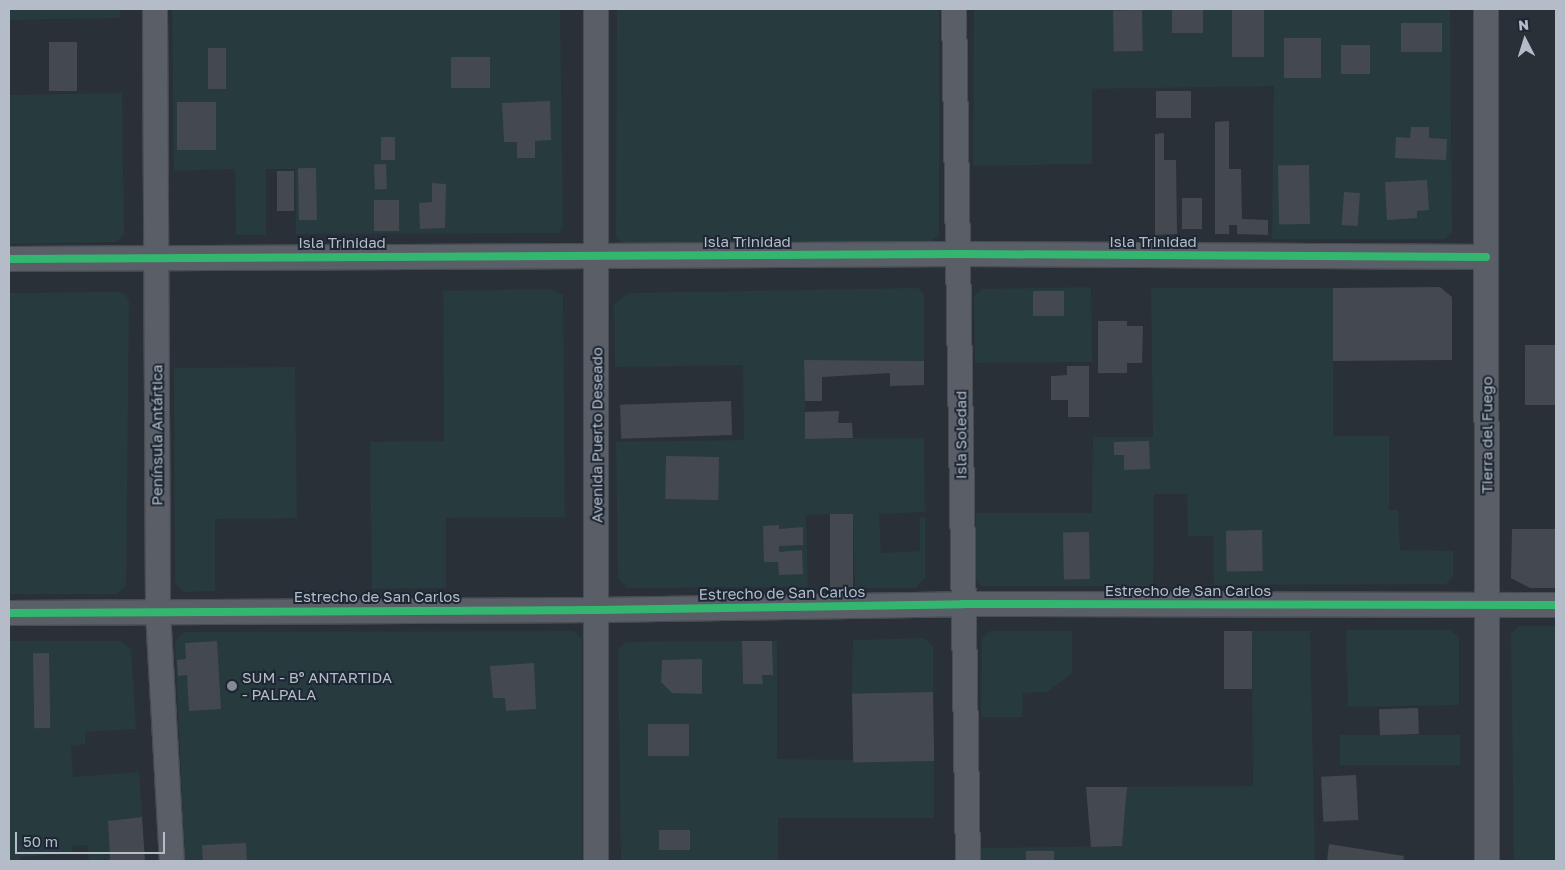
<!DOCTYPE html>
<html>
<head>
<meta charset="utf-8">
<style>
	body { margin:0 }
	#map { position:relative; width:1565px; height:870px; overflow:hidden; background:#2a3038; font-family:"Golos Text",sans-serif }
	div>[style] { position:absolute }
	.green>* { inset:0; background:#273a3e; transform-origin:0 0 }
	.building>* { inset:0; background:#444950; transform-origin:0 0 }
	.roads { filter:drop-shadow(1px 0 #484c53) drop-shadow(-1px 0 #484c53) drop-shadow(0 1px #484c53) drop-shadow(0 -1px #484c53) }
	.minor>* { height:24px; margin:-12px; padding:0 12px; transform-origin:12px; border-radius:12px; background:#5a5e66 }
	.cycleway>* { height:8px; margin:-4px; padding:0 4px; transform-origin:4px; border-radius:4px; background:#33b770 }
	.dots>* { width:14px; height:14px; translate:-50% -50%; box-sizing:border-box; border:2px solid #1d2633; border-radius:50% }
	span { translate:-50% -50%; white-space:nowrap; text-align:center; line-height:1.15; -webkit-text-stroke:4px #1d2633; paint-order:stroke }
	.street-label { font-size:15px; color:#b4bcc9 }
	.poi-label { font-size:15px; color:#b4bcc9 }
	.left { translate:0 -50%; text-align:left }
	.frame { position:absolute; inset:0; border:10px solid #b4bcc9; pointer-events:none }
	.north { position:absolute; left:1500px; top:15px; width:50px; height:50px; -webkit-text-stroke:4px #1d2633; paint-order:stroke; rotate:355deg; font-size:14px; font-weight:700; line-height:20px; text-align:center; color:#b4bcc9 }
	.north::after { content:''; display:block; margin:auto; width:18px; height:22px; background:#b4bcc9; clip-path:polygon(50% 0,100% 100%,50% 72%,0 100%) }
	.scale { position:absolute; left:15px; top:832px; width:150px; height:22px; box-sizing:border-box; border:2px solid #b4bcc9; border-top:0; padding-left:6px; font-size:15px; line-height:18px; white-space:nowrap; color:#b4bcc9; -webkit-text-stroke:4px #1d2633; paint-order:stroke }
</style>
</head>
<body>
<div id="map">
	<div class="green">
		<i style="clip-path:polygon(9px 9px,120px 9px,120px 18px,9px 20px)"></i>
		<i style="clip-path:polygon(172px 9px,560px 9px,563px 227px,559px 233px,296px 234px,295px 169px,266px 169px,266px 235px,236px 235px,235px 169px,174px 171px)"></i>
		<i style="clip-path:polygon(617px 9px,939px 9px,939px 235px,930px 242px,624px 245px,616px 237px)"></i>
		<i style="clip-path:polygon(974px 9px,1450px 9px,1452px 232px,1445px 239px,1272px 239px,1274px 86px,1092px 89px,1092px 164px,973px 166px)"></i>
		<i style="clip-path:polygon(122px 93px,124px 235px,116px 242px,9px 244px,9px 95px)"></i>
		<i style="clip-path:polygon(1091px 287px,1092px 362px,975px 363px,974px 296px,982px 289px)"></i>
		<i style="clip-path:polygon(918px 288px,924px 294px,924px 361px,805px 360px,805px 439px,924px 438px,925px 512px,879px 514px,881px 553px,920px 551px,920px 517px,925px 517px,925px 578px,916px 588px,855px 588px,853px 514px,806px 515px,808px 587px,627px 588px,618px 578px,616px 442px,744px 440px,743px 365px,615px 367px,614px 305px,629px 293px)"></i>
		<i style="clip-path:polygon(1151px 288px,1333px 288px,1333px 436px,1389px 436px,1389px 510px,1398px 510px,1400px 550px,1453px 551px,1453px 576px,1446px 584px,1214px 585px,1213px 536px,1188px 536px,1187px 494px,1154px 494px,1153px 586px,982px 586px,974px 578px,976px 513px,1092px 513px,1093px 437px,1153px 437px)"></i>
		<i style="clip-path:polygon(550px 289px,563px 295px,565px 517px,446px 518px,446px 588px,372px 589px,370px 442px,444px 441px,443px 291px)"></i>
		<i style="clip-path:polygon(121px 292px,129px 300px,126px 586px,117px 594px,9px 594px,9px 293px)"></i>
		<i style="clip-path:polygon(295px 367px,297px 518px,215px 519px,215px 591px,184px 592px,175px 583px,174px 368px)"></i>
		<i style="clip-path:polygon(1519px 626px,1556px 626px,1556px 861px,1514px 861px,1511px 634px)"></i>
		<i style="clip-path:polygon(1346px 630px,1450px 630px,1459px 637px,1459px 705px,1348px 707px)"></i>
		<i style="clip-path:polygon(573px 631px,582px 639px,582px 861px,185px 861px,175px 642px,184px 632px)"></i>
		<i style="clip-path:polygon(990px 631px,1072px 631px,1072px 673px,1047px 692px,1023px 693px,1022px 717px,981px 717px,982px 638px)"></i>
		<i style="clip-path:polygon(1252px 631px,1310px 631px,1315px 861px,980px 861px,980px 848px,1122px 846px,1127px 787px,1253px 786px)"></i>
		<i style="clip-path:polygon(924px 638px,933px 647px,933px 692px,852px 693px,853px 640px)"></i>
		<i style="clip-path:polygon(9px 641px,121px 641px,131px 649px,136px 729px,85px 732px,85px 744px,71px 746px,73px 777px,139px 772px,142px 817px,108px 821px,110px 859px,89px 861px,87px 845px,72px 846px,73px 853px,20px 857px,20px 861px,9px 861px)"></i>
		<i style="clip-path:polygon(evenodd,742px 641px,743px 684px,763px 684px,762px 675px,773px 675px,772px 641px,777px 641px,777px 759px,934px 761px,934px 818px,778px 818px,778px 861px,621px 861px,618px 649px,626px 642px,742px 641px,662px 660px,701px 660px,672px 693px,661px 682px,662px 660px)"></i>
		<i style="left:1460px;top:735px;width:30px;height:120px;rotate:90deg"></i>
	</div>
	<div class="building">
		<i style="left:1172px;top:9px;width:31px;height:24px"></i>
		<i style="left:1232px;top:9px;width:32px;height:48px"></i>
		<i style="left:1142px;top:10px;width:41px;height:29px;rotate:89deg"></i>
		<i style="left:1401px;top:23px;width:41px;height:29px"></i>
		<i style="left:1321px;top:38px;width:40px;height:37px;rotate:90deg"></i>
		<i style="left:49px;top:42px;width:28px;height:49px"></i>
		<i style="left:1341px;top:45px;width:29px;height:29px"></i>
		<i style="left:208px;top:48px;width:18px;height:41px"></i>
		<i style="left:451px;top:57px;width:39px;height:31px"></i>
		<i style="left:1156px;top:91px;width:35px;height:27px"></i>
		<i style="clip-path:polygon(550px 101px,551px 140px,535px 141px,535px 158px,517px 158px,517px 142px,504px 142px,502px 103px)"></i>
		<i style="left:177px;top:102px;width:39px;height:48px"></i>
		<i style="clip-path:polygon(1229px 121px,1229px 169px,1241px 169px,1242px 219px,1268px 220px,1268px 235px,1237px 234px,1237px 225px,1229px 225px,1229px 234px,1215px 234px,1215px 122px)"></i>
		<i style="clip-path:polygon(1411px 127px,1429px 127px,1429px 138px,1447px 139px,1446px 160px,1395px 158px,1396px 137px,1410px 138px)"></i>
		<i style="clip-path:polygon(1164px 133px,1164px 160px,1176px 160px,1177px 234px,1155px 235px,1155px 134px)"></i>
		<i style="left:395px;top:137px;width:23px;height:14px;rotate:90deg"></i>
		<i style="left:386px;top:164px;width:25px;height:12px;rotate:88deg"></i>
		<i style="left:1309px;top:165px;width:59px;height:31px;rotate:89deg"></i>
		<i style="left:316px;top:168px;width:52px;height:18px;rotate:89deg"></i>
		<i style="left:277px;top:171px;width:17px;height:40px"></i>
		<i style="clip-path:polygon(1427px 180px,1429px 210px,1417px 211px,1417px 218px,1387px 220px,1385px 182px)"></i>
		<i style="clip-path:polygon(432px 183px,446px 184px,445px 228px,420px 229px,419px 203px,432px 202px)"></i>
		<i style="left:1344px;top:192px;width:16px;height:33px;rotate:4deg"></i>
		<i style="left:1182px;top:198px;width:20px;height:31px"></i>
		<i style="left:374px;top:200px;width:25px;height:31px"></i>
		<i style="clip-path:polygon(1440px 287px,1452px 297px,1452px 360px,1333px 361px,1333px 288px)"></i>
		<i style="left:1033px;top:291px;width:31px;height:25px"></i>
		<i style="clip-path:polygon(1098px 321px,1127px 321px,1127px 326px,1143px 326px,1142px 363px,1127px 363px,1127px 373px,1098px 373px)"></i>
		<i style="left:1556px;top:345px;width:60px;height:31px;rotate:90deg"></i>
		<i style="clip-path:polygon(804px 360px,924px 361px,924px 385px,890px 386px,890px 373px,822px 377px,822px 401px,805px 401px)"></i>
		<i style="clip-path:polygon(1067px 366px,1089px 366px,1089px 417px,1068px 417px,1068px 400px,1051px 400px,1051px 376px,1067px 375px)"></i>
		<i style="left:731px;top:401px;width:34px;height:111px;rotate:88deg"></i>
		<i style="clip-path:polygon(839px 411px,838px 423px,852px 423px,853px 438px,805px 439px,805px 412px)"></i>
		<i style="clip-path:polygon(1149px 441px,1150px 469px,1124px 470px,1124px 455px,1114px 455px,1114px 442px)"></i>
		<i style="left:666px;top:456px;width:53px;height:43px;rotate:1deg"></i>
		<i style="left:830px;top:514px;width:23px;height:73px"></i>
		<i style="clip-path:polygon(779px 525px,779px 529px,803px 527px,803px 545px,779px 546px,779px 552px,802px 550px,803px 574px,779px 575px,778px 562px,764px 562px,763px 526px)"></i>
		<i style="clip-path:polygon(1512px 529px,1556px 529px,1556px 588px,1530px 588px,1511px 578px)"></i>
		<i style="left:1262px;top:530px;width:41px;height:36px;rotate:89deg"></i>
		<i style="left:1089px;top:532px;width:47px;height:26px;rotate:89deg"></i>
		<i style="left:1224px;top:631px;width:28px;height:58px"></i>
		<i style="clip-path:polygon(217px 641px,221px 709px,189px 711px,187px 675px,178px 676px,177px 660px,186px 659px,185px 643px)"></i>
		<i style="clip-path:polygon(742px 641px,772px 641px,773px 675px,762px 675px,763px 684px,743px 684px)"></i>
		<i style="left:49px;top:653px;width:75px;height:16px;rotate:89deg"></i>
		<i style="clip-path:polygon(702px 659px,702px 694px,672px 693px,661px 682px,662px 660px)"></i>
		<i style="clip-path:polygon(534px 663px,536px 709px,506px 711px,505px 698px,493px 698px,490px 666px)"></i>
		<i style="left:933px;top:692px;width:69px;height:81px;rotate:89deg"></i>
		<i style="left:1418px;top:708px;width:26px;height:39px;rotate:88deg"></i>
		<i style="left:648px;top:724px;width:41px;height:32px"></i>
		<i style="left:1356px;top:775px;width:45px;height:35px;rotate:87deg"></i>
		<i style="clip-path:polygon(1086px 787px,1127px 787px,1122px 846px,1091px 847px)"></i>
		<i style="clip-path:polygon(142px 817px,145px 861px,105px 861px,110px 859px,108px 821px)"></i>
		<i style="left:659px;top:830px;width:31px;height:20px"></i>
		<i style="left:246px;top:843px;width:18px;height:44px;rotate:87deg"></i>
		<i style="clip-path:polygon(1329px 844px,1404px 856px,1403px 861px,1327px 861px)"></i>
		<i style="left:1026px;top:851px;width:28px;height:10px"></i>
	</div>
	<div class="roads">
		<div class="minor">
			<i style="left:155px;top:9px;width:603px;rotate:89.71deg"></i>
			<i style="left:158px;top:612px;width:249px;rotate:86.8deg"></i>
			<i style="left:596px;top:9px;width:852px;rotate:90deg"></i>
			<i style="left:954px;top:9px;width:852px;rotate:89.06deg"></i>
			<i style="left:1486px;top:9px;width:852px;rotate:89.93deg"></i>
			<i style="left:9px;top:259px;width:951px;rotate:-0.3deg"></i>
			<i style="left:960px;top:254px;width:526px;rotate:0.33deg"></i>
			<i style="left:9px;top:613px;width:588px;rotate:-0.29deg"></i>
			<i style="left:597px;top:610px;width:366px;rotate:-0.9deg"></i>
			<i style="left:963px;top:604px;width:593px;rotate:0.1deg"></i>
		</div>
	</div>
	<div class="cycleway">
		<i style="left:9px;top:259px;width:951px;rotate:-0.3deg"></i>
		<i style="left:960px;top:254px;width:526px;rotate:0.33deg"></i>
		<i style="left:9px;top:613px;width:588px;rotate:-0.29deg"></i>
		<i style="left:597px;top:610px;width:366px;rotate:-0.9deg"></i>
		<i style="left:963px;top:604px;width:593px;rotate:0.1deg"></i>
	</div>
	<div class="dots">
		<i style="left:232px;top:686px;background:#848b96"></i>
	</div>
	<div class="street-label">
		<span style="left:747px;top:242px">Isla Trinidad</span>
		<span style="left:1153px;top:242px">Isla Trinidad</span>
		<span style="left:342px;top:243px">Isla Trinidad</span>
		<span style="left:157px;top:435px;rotate:-90deg">Península Antártica</span>
		<span style="left:597px;top:435px;rotate:-90deg">Avenida Puerto Deseado</span>
		<span style="left:961px;top:435px;rotate:-90deg">Isla Soledad</span>
		<span style="left:1487px;top:435px;rotate:-90deg">Tierra del Fuego</span>
		<span style="left:1188px;top:591px">Estrecho de San Carlos</span>
		<span style="left:782px;top:593px;rotate:-1deg">Estrecho de San Carlos</span>
		<span style="left:377px;top:597px">Estrecho de San Carlos</span>
	</div>
	<div class="poi-label">
		<span class="left" style="left:242px;top:686px">SUM - Bº ANTARTIDA<br>- PALPALA</span>
	</div>
	<div class="frame"></div>
	<div class="north">N</div>
	<div class="scale">50 m</div>
</div>
</body>
</html>
